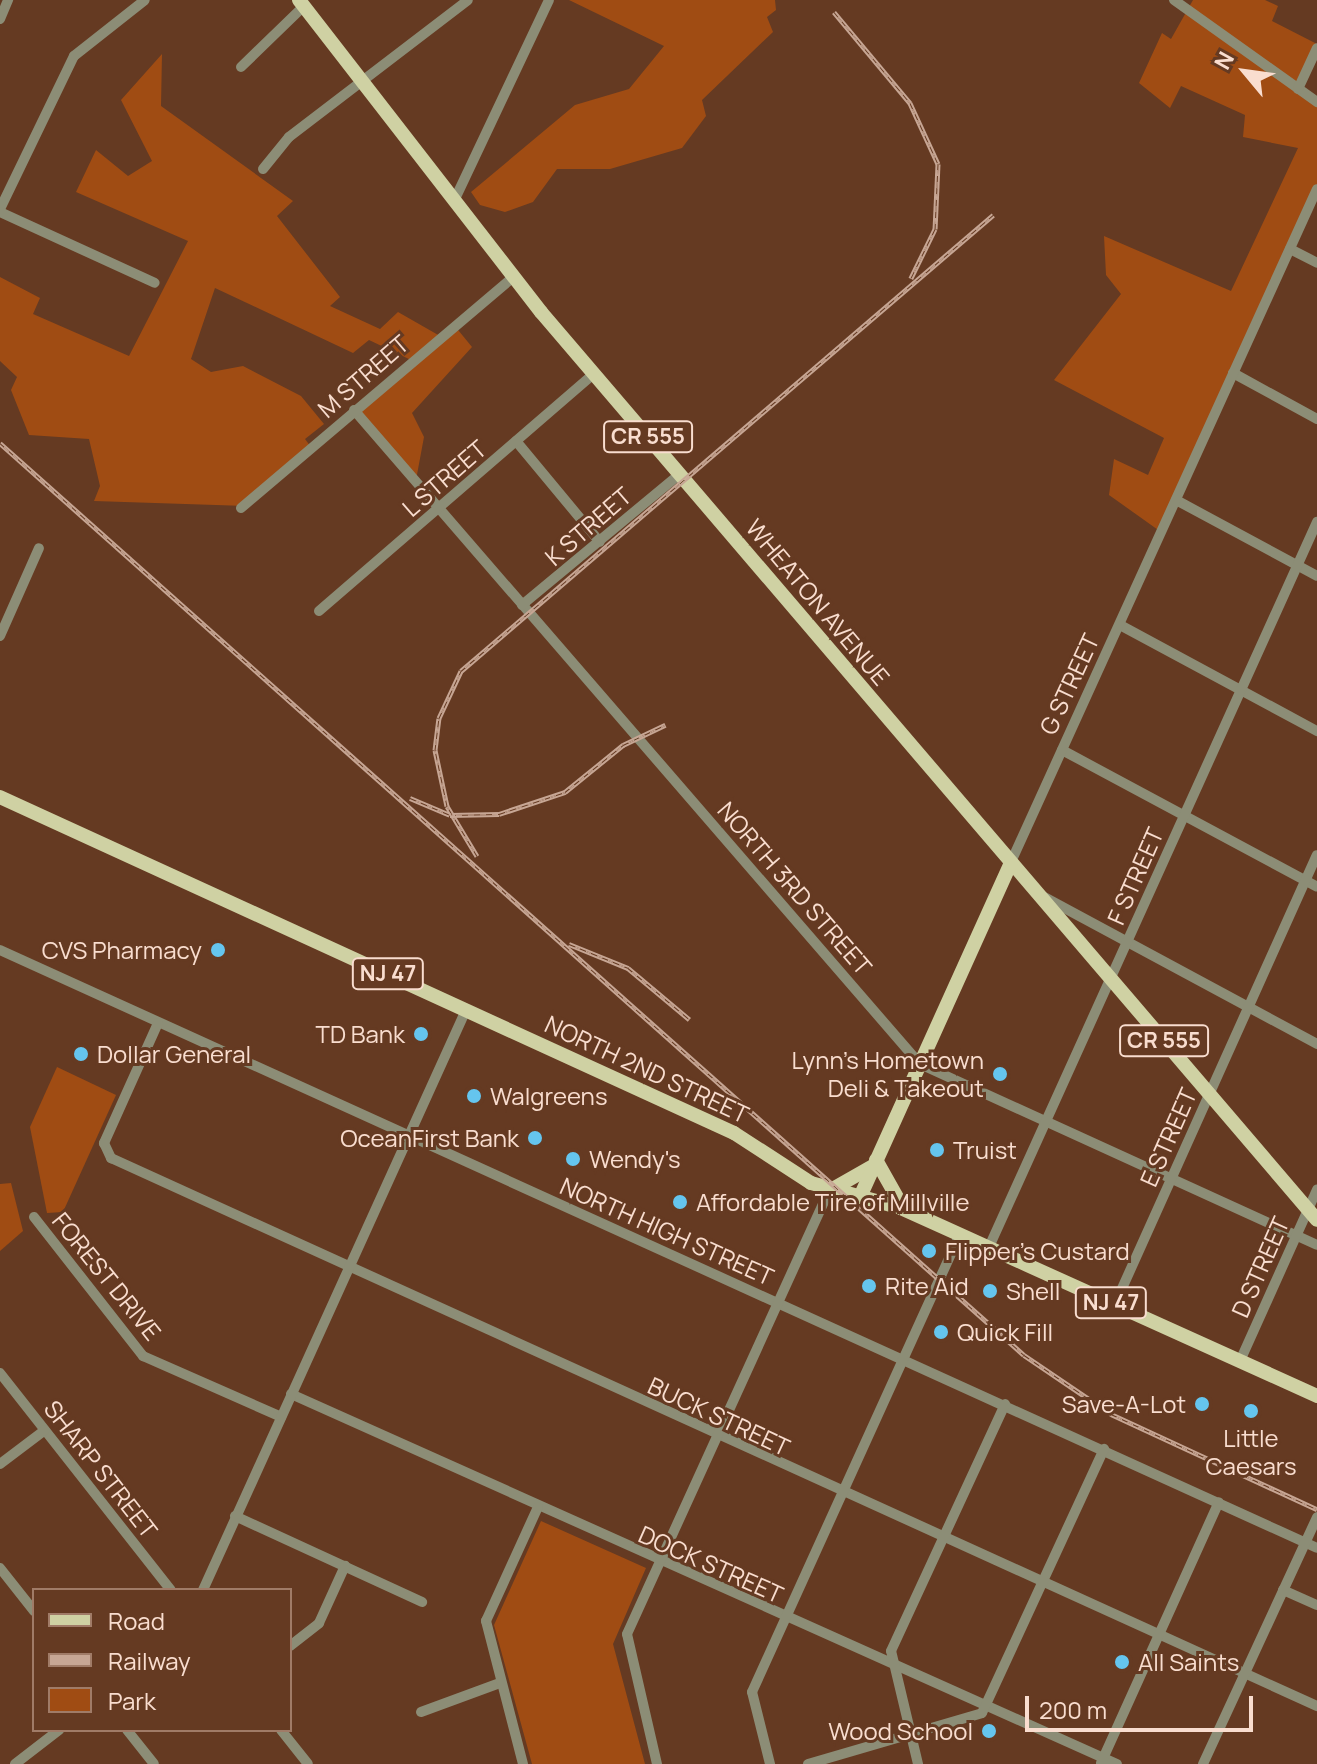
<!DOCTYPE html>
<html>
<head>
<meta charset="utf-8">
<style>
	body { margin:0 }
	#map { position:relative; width:1317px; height:1764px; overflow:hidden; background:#653a22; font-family:Manrope,sans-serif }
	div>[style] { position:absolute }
	.green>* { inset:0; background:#a04c13 }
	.minor>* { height:10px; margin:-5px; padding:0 5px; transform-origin:5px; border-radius:5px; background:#8c8d76 }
	.major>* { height:14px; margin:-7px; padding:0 7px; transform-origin:7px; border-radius:7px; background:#cfd1a3 }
	.rail>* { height:5px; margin-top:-2.5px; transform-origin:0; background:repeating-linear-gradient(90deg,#653a22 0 6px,#c7a694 0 12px); box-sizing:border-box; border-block:2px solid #c7a694 }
	.dots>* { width:22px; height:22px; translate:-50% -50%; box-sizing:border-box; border:4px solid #653a22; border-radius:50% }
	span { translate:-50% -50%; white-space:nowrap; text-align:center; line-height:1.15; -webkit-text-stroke:6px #653a22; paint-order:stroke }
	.shield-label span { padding:2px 6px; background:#653a22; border:2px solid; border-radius:6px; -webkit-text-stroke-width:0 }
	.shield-label { font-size:22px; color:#f9ddcf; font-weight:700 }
	.street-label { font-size:24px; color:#f9ddcf }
	.poi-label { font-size:24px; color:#f9ddcf }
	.right { translate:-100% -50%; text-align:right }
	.left { translate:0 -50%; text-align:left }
	.legend { position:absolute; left:32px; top:1588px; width:260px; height:144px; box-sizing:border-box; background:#653a22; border:2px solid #a07b67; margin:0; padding:10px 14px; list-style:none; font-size:24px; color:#f9ddcf }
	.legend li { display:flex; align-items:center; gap:16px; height:40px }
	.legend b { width:40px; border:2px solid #a07b67 }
	.north { position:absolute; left:1205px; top:32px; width:80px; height:80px; -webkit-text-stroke:6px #653a22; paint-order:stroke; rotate:299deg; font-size:22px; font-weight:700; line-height:32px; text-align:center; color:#f9ddcf }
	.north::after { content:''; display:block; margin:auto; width:28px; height:36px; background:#f9ddcf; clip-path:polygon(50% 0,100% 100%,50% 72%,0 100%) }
	.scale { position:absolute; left:1025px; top:1696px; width:228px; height:36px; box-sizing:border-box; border:4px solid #f9ddcf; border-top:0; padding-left:10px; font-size:24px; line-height:28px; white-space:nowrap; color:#f9ddcf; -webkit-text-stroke:6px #653a22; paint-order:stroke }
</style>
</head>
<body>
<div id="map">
	<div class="green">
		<i style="clip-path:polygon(569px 0,775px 0,776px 10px,767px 17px,773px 32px,702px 100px,706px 116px,682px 148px,610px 169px,557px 169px,533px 202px,505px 212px,480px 205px,471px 192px,575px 105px,629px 89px,664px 46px)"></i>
		<i style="clip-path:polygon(1193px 0,1265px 0,1278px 6px,1272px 21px,1317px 44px,1300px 88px,1317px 100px,1317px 188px,1161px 532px,1109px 495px,1114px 459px,1148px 475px,1164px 438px,1054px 380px,1121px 294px,1106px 275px,1104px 236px,1231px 291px,1298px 148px,1243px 137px,1245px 115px,1181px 86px,1170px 108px,1139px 83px,1162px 33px,1171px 39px)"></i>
		<i style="clip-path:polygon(162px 54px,161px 106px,293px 201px,277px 216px,340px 297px,330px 306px,380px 329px,398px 312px,440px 336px,454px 325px,472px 347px,412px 413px,424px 437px,416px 480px,357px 407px,411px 360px,369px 340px,353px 353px,215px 288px,191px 359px,211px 372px,243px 366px,301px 396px,324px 424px,305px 439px,311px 447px,246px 506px,94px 501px,100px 486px,89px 439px,29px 435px,11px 390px,17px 377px,0 361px,0 277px,40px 298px,33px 314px,129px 356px,188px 241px,76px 192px,96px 150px,128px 176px,152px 161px,121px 100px)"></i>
		<i style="clip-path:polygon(57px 1067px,116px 1095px,63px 1212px,47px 1213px,30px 1127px)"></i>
		<i style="clip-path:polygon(11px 1183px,23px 1231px,0 1251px,0 1184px)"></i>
		<i style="clip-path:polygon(541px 1521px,646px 1568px,613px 1644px,645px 1764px,532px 1764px,494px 1625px)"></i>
	</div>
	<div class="minor">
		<i style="left:1174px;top:0;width:176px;rotate:35.5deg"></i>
		<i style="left:0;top:19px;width:21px;rotate:-67deg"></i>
		<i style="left:241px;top:67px;width:88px;rotate:-44.1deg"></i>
		<i style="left:1298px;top:89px;width:45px;rotate:-65.1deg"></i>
		<i style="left:263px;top:169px;width:41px;rotate:-50.9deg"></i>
		<i style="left:289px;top:137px;width:225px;rotate:-37.4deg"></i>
		<i style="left:454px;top:201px;width:222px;rotate:-64.7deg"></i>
		<i style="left:0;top:209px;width:170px;rotate:-64.2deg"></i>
		<i style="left:74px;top:56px;width:90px;rotate:-38.3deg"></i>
		<i style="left:0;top:212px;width:170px;rotate:24.6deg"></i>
		<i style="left:1290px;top:249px;width:30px;rotate:27deg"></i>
		<i style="left:1233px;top:373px;width:96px;rotate:28.7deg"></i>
		<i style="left:354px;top:410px;width:865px;rotate:49.13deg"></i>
		<i style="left:920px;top:1064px;width:436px;rotate:24.5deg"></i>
		<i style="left:516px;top:441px;width:131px;rotate:50.3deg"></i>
		<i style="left:1176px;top:500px;width:160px;rotate:28.3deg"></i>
		<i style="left:241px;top:508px;width:357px;rotate:-40.3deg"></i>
		<i style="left:522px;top:605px;width:205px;rotate:-39.7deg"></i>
		<i style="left:319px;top:611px;width:363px;rotate:-40.8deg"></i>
		<i style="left:1120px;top:625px;width:224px;rotate:28.3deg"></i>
		<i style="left:0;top:636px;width:96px;rotate:-66.1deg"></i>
		<i style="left:1062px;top:750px;width:289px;rotate:28.2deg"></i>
		<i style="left:1011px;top:862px;width:739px;rotate:-65.55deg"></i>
		<i style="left:1044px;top:897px;width:310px;rotate:28.3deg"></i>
		<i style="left:0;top:950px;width:1446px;rotate:24.42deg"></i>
		<i style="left:158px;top:1023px;width:132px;rotate:114.2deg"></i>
		<i style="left:104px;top:1143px;width:17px;rotate:65deg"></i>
		<i style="left:111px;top:1158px;width:1325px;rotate:24.44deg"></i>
		<i style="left:34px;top:1217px;width:177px;rotate:51.9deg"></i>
		<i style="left:143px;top:1356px;width:151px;rotate:23.8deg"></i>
		<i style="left:989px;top:1247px;width:796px;rotate:-65.66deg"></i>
		<i style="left:1115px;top:1304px;width:492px;rotate:-65.8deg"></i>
		<i style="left:1240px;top:1361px;width:188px;rotate:-65.8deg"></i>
		<i style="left:0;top:1373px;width:276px;rotate:51.8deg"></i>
		<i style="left:291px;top:1394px;width:905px;rotate:24.13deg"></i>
		<i style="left:0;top:1464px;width:56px;rotate:-37.1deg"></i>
		<i style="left:235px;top:1516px;width:206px;rotate:24.7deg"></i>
		<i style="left:0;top:1568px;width:55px;rotate:51.7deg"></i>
		<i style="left:203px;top:1590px;width:637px;rotate:-65.61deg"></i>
		<i style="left:1283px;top:1590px;width:37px;rotate:24deg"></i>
		<i style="left:290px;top:1646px;width:37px;rotate:-38deg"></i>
		<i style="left:319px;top:1623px;width:63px;rotate:-65.5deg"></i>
		<i style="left:421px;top:1712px;width:84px;rotate:-20.2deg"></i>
		<i style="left:127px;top:1730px;width:43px;rotate:51.5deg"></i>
		<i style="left:281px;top:1730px;width:43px;rotate:51.5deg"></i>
		<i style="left:1101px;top:1763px;width:286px;rotate:-65.7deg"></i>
		<i style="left:15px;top:1764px;width:56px;rotate:-37.7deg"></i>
		<i style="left:523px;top:1764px;width:148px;rotate:-104.5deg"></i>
		<i style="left:486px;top:1621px;width:125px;rotate:-65.5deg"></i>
		<i style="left:657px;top:1764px;width:133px;rotate:-103deg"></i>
		<i style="left:627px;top:1634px;width:487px;rotate:-65.5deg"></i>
		<i style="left:770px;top:1764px;width:74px;rotate:-104deg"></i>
		<i style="left:752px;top:1692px;width:503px;rotate:-65.57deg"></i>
		<i style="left:808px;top:1764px;width:181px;rotate:-16.3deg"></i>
		<i style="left:982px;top:1713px;width:291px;rotate:-65.2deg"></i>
		<i style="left:918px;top:1764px;width:116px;rotate:-103.4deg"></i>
		<i style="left:891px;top:1651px;width:272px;rotate:-65.2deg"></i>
		<i style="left:1203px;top:1764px;width:272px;rotate:-65.2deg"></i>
	</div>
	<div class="major">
		<i style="left:299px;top:0;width:395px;rotate:52.2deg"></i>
		<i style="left:541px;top:312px;width:1194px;rotate:49.48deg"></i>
		<i style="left:0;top:797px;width:807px;rotate:24.6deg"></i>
		<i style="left:734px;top:1133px;width:92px;rotate:33deg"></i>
		<i style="left:811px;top:1183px;width:93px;rotate:15.5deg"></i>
		<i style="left:901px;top:1208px;width:457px;rotate:24.3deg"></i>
		<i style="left:876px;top:1160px;width:55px;rotate:60.6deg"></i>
		<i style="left:829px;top:1191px;width:48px;rotate:-29.7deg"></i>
		<i style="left:860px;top:1197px;width:367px;rotate:-65.7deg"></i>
	</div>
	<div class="rail">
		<i style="left:834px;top:12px;width:119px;rotate:50.1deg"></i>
		<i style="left:910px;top:103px;width:67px;rotate:65.3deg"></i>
		<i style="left:938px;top:164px;width:65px;rotate:92.6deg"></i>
		<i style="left:935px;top:229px;width:55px;rotate:116.1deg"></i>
		<i style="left:0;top:443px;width:1371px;rotate:41.69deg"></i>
		<i style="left:1024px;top:1355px;width:105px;rotate:34.1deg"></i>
		<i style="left:1111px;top:1414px;width:227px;rotate:24.8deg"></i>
		<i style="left:410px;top:798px;width:43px;rotate:23deg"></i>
		<i style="left:450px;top:815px;width:49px;rotate:-1.2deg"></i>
		<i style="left:499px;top:814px;width:70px;rotate:-18.4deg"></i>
		<i style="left:565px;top:792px;width:75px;rotate:-39deg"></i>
		<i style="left:623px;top:745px;width:47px;rotate:-25.5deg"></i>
		<i style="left:477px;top:856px;width:58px;rotate:-121deg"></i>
		<i style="left:447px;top:806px;width:57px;rotate:-102.1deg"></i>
		<i style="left:435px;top:750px;width:32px;rotate:-83deg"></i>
		<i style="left:439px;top:718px;width:52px;rotate:-64.9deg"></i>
		<i style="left:461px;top:671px;width:701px;rotate:-40.6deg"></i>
		<i style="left:569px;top:944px;width:64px;rotate:22.1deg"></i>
		<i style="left:628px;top:968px;width:80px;rotate:39.9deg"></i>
	</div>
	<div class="dots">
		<i style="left:218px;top:950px;background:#65c5ee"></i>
		<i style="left:421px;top:1034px;background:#65c5ee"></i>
		<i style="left:81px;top:1054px;background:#65c5ee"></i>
		<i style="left:1000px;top:1074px;background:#65c5ee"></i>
		<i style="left:474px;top:1096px;background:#65c5ee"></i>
		<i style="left:535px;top:1138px;background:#65c5ee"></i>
		<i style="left:937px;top:1150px;background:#65c5ee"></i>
		<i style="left:573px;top:1159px;background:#65c5ee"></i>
		<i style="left:680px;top:1202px;background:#65c5ee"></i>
		<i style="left:929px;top:1251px;background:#65c5ee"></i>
		<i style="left:869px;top:1286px;background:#65c5ee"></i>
		<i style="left:990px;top:1291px;background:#65c5ee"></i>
		<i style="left:941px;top:1332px;background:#65c5ee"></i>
		<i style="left:1202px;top:1404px;background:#65c5ee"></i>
		<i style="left:1251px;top:1411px;background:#65c5ee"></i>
		<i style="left:1122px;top:1662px;background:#65c5ee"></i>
		<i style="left:989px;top:1731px;background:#65c5ee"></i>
	</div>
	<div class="shield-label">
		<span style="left:648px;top:437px">CR 555</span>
		<span style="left:388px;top:974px">NJ 47</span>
		<span style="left:1164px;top:1041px">CR 555</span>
		<span style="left:1111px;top:1303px">NJ 47</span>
	</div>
	<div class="street-label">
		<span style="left:363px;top:376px;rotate:-41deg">M STREET</span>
		<span style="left:444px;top:478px;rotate:-41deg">L STREET</span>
		<span style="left:588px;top:526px;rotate:-41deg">K STREET</span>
		<span style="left:818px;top:602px;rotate:50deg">WHEATON AVENUE</span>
		<span style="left:1069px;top:684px;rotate:-65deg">G STREET</span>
		<span style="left:1135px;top:876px;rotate:-66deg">F STREET</span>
		<span style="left:795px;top:888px;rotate:49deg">NORTH 3RD STREET</span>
		<span style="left:647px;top:1069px;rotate:25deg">NORTH 2ND STREET</span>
		<span style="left:1168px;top:1137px;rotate:-66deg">E STREET</span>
		<span style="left:667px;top:1231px;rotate:24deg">NORTH HIGH STREET</span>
		<span style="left:1260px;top:1267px;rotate:-66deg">D STREET</span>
		<span style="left:107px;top:1276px;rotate:51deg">FOREST DRIVE</span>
		<span style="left:719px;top:1416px;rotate:25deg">BUCK STREET</span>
		<span style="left:101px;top:1469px;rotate:52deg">SHARP STREET</span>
		<span style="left:711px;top:1564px;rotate:24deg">DOCK STREET</span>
	</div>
	<div class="poi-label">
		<span class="right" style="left:202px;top:950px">CVS Pharmacy</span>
		<span class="right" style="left:405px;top:1034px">TD Bank</span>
		<span class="left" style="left:97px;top:1054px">Dollar General</span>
		<span class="right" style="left:984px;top:1074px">Lynn's Hometown<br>Deli &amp; Takeout</span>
		<span class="left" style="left:490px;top:1096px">Walgreens</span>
		<span class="right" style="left:519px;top:1138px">OceanFirst Bank</span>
		<span class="left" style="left:953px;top:1150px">Truist</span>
		<span class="left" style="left:589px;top:1159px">Wendy's</span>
		<span class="left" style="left:696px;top:1202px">Affordable Tire of Millville</span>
		<span class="left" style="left:945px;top:1251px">Flipper's Custard</span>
		<span class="left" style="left:885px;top:1286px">Rite Aid</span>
		<span class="left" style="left:1006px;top:1291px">Shell</span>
		<span class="left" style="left:957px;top:1332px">Quick Fill</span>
		<span class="right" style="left:1186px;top:1404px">Save-A-Lot</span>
		<span style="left:1251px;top:1452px">Little<br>Caesars</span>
		<span class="left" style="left:1138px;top:1662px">All Saints</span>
		<span class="right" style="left:973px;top:1731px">Wood School</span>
	</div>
	<ul class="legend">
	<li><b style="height:10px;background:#cfd1a3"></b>Road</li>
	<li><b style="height:10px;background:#c7a694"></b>Railway</li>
	<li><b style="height:22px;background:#a04c13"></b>Park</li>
	</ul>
	<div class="north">N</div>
	<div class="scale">200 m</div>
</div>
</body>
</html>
